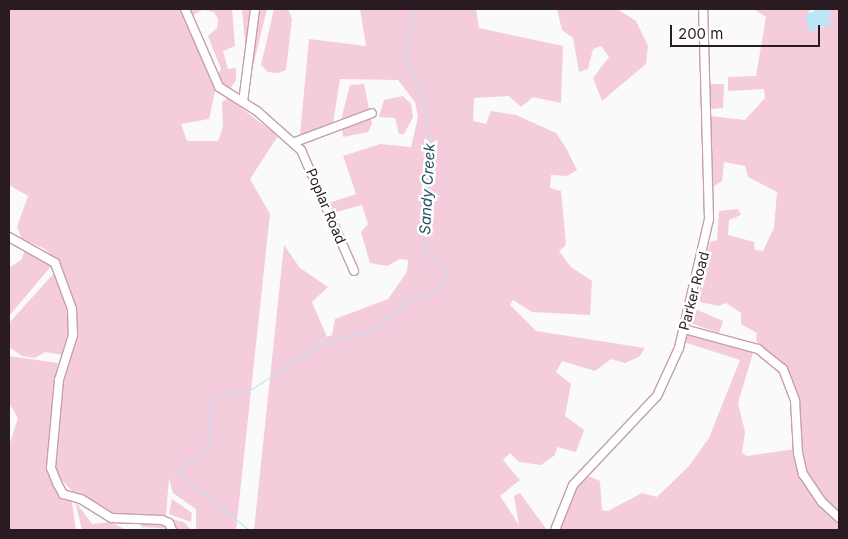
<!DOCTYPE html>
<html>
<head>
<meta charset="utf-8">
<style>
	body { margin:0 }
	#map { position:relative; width:848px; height:539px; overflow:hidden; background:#fafafa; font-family:Inter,sans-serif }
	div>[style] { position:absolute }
	.green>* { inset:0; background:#f4ccdc }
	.water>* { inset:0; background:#bae6f7 }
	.stream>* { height:1px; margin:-0.5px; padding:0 0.5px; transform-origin:0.5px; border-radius:0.5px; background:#bae6f7 }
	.roads { filter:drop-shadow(1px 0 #c49fad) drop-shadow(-1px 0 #c49fad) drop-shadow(0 1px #c49fad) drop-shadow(0 -1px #c49fad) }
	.minor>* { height:8px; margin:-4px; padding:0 4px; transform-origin:4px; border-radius:4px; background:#fff }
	span { translate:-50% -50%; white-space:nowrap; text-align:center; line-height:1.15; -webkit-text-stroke:5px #fff; paint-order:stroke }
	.street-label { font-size:14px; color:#291b21 }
	.water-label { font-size:15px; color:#1e5466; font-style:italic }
	.frame { position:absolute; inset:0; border:10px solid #291b21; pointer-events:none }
	.scale { position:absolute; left:670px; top:25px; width:150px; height:22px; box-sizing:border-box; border:2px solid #291b21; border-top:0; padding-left:6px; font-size:15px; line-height:18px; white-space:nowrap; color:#291b21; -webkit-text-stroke:4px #fff; paint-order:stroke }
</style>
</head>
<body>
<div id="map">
	<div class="green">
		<i style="clip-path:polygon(9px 9px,182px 9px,216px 87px,209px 119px,181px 124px,187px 141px,218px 141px,223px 127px,222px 102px,228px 98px,278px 136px,250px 179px,270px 214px,236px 530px,196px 530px,196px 509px,173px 493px,169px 478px,166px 516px,117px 519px,94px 514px,56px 474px,61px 377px,75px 319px,60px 264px,45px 249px,22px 239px,17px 227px,28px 196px,9px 185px)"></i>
		<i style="clip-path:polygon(190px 9px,232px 9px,235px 46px,223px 51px,228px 69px,236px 68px,236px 80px,229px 90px,221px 86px,217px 76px,221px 69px,208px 36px,217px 28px,218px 19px,214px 12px,202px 10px,193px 15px)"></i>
		<i style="clip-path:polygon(242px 9px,267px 9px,246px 95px,240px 93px,246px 54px)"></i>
		<i style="clip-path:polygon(274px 9px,288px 9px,292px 19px,286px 70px,278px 73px,268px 72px,261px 65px)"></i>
		<i style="clip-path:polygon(360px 9px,476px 9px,479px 28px,563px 46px,561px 103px,533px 97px,521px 107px,509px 96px,474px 98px,473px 121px,486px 124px,491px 111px,516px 115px,556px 133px,566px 148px,577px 170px,567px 176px,551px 175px,550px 188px,561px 191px,566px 245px,559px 251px,571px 267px,592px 281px,590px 315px,532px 312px,513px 300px,510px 305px,536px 331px,645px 348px,639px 357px,625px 363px,611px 359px,595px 371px,562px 361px,556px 372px,571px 384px,565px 416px,584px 430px,576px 452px,557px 447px,555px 455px,541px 465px,519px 462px,510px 453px,503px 460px,520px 480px,500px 496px,519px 525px,514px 496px,520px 493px,547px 530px,254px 530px,284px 245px,300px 268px,328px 287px,312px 302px,327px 337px,332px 335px,335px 319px,388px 299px,407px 272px,408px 260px,400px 259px,387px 266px,370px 263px,361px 232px,368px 224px,362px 205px,333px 213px,329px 203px,356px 194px,343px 156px,380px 144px,411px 147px,418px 117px,415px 102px,398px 80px,340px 79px,333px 123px,300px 135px,309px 39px,366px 46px)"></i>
		<i style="clip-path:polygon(557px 9px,617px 9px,636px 21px,648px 46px,646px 64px,602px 101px,593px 78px,609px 57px,601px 46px,593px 49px,588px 69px,579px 72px,573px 38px,562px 30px)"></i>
		<i style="clip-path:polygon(754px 9px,817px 9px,808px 11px,823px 28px,830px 9px,839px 9px,839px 513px,829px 505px,804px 466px,798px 401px,789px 373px,756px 341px,757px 333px,741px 324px,741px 313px,726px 303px,719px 306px,700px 302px,700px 279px,710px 242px,717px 240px,719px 211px,738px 209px,741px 215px,729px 220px,728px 235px,754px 242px,755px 250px,763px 251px,774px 228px,777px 192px,748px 177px,745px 166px,724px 162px,722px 181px,713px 187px,711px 116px,745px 120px,765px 98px,764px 89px,728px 91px,728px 77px,756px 76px,766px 17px)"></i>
		<i style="clip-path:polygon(364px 84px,372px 124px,368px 132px,343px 137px,341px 120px,350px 85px)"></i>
		<i style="clip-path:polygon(710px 84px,724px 84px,723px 108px,711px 109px)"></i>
		<i style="clip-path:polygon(403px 96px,411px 104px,413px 117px,404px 134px,399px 134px,395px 118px,379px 117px,384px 100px)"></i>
		<i style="clip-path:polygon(26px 248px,53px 264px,9px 316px,9px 268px,21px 260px)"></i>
		<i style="clip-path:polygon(56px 271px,67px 297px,72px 329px,63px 355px,45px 352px,35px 358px,22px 356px,9px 347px,9px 323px)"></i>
		<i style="clip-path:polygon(695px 309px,723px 321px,719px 333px,690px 323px)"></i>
		<i style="clip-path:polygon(687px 333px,753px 353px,738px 403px,745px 432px,742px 453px,747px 456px,796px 449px,799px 471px,839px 521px,839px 530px,559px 530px,573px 492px,586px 475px,600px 481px,602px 510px,608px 511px,642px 493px,657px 497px,689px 466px,709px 438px,740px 360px,684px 342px)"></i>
		<i style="clip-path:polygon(9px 356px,58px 363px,49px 474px,72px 503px,76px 530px,9px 530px,9px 446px,18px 418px,9px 403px)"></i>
		<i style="clip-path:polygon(172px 499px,192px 513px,191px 522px,169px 514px)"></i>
		<i style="clip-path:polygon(75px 501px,92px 524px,111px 522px,126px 530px,140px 530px,82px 530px)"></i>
		<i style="clip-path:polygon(169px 519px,184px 522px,191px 530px,141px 527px,142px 523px)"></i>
	</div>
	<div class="water">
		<i style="clip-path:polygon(817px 9px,830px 9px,829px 24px,810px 32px,805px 16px)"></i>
	</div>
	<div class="stream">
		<i style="left:828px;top:24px;width:11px;rotate:15deg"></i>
		<i style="left:249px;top:530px;width:92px;rotate:-140.8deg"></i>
		<i style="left:178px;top:472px;width:7px;rotate:-63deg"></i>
		<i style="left:181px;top:466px;width:24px;rotate:-24deg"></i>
		<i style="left:203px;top:456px;width:13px;rotate:-67deg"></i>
		<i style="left:208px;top:444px;width:43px;rotate:-86deg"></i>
		<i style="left:211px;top:401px;width:11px;rotate:-34deg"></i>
		<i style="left:220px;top:395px;width:30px;rotate:-9deg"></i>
		<i style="left:250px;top:390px;width:86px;rotate:-33.1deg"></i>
		<i style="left:322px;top:343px;width:54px;rotate:-15.1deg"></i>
		<i style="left:374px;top:329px;width:47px;rotate:-39.8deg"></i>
		<i style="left:410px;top:299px;width:31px;rotate:-21deg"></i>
		<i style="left:439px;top:288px;width:13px;rotate:-61deg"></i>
		<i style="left:445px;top:277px;width:7px;rotate:-98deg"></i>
		<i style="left:444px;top:270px;width:29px;rotate:-134deg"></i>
		<i style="left:424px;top:249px;width:99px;rotate:-85.4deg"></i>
		<i style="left:432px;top:150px;width:46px;rotate:-98.8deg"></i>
		<i style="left:425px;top:105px;width:56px;rotate:-112deg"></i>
		<i style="left:404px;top:53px;width:45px;rotate:-77.2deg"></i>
	</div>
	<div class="roads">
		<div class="minor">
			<i style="left:185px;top:9px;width:85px;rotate:66.4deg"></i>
			<i style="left:219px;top:87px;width:45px;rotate:32.3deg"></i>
			<i style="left:257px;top:111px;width:59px;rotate:41.6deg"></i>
			<i style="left:301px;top:150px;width:132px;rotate:66.3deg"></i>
			<i style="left:243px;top:102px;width:94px;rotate:-82.6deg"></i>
			<i style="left:295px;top:142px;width:82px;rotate:-20.6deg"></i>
			<i style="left:9px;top:237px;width:53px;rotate:29.5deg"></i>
			<i style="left:55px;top:263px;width:49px;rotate:69.7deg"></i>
			<i style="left:72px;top:309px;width:26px;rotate:88deg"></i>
			<i style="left:73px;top:335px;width:47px;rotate:107.3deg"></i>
			<i style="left:59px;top:380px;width:88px;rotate:95.2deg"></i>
			<i style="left:51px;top:468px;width:16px;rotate:68deg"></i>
			<i style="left:57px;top:483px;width:13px;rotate:61deg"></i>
			<i style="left:63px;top:494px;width:19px;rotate:16deg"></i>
			<i style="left:81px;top:499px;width:36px;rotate:32deg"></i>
			<i style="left:112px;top:518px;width:50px;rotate:2.3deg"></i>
			<i style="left:162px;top:520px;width:8px;rotate:23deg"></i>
			<i style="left:169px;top:523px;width:8px;rotate:67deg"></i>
			<i style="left:684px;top:329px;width:77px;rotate:15.1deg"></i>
			<i style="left:758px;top:349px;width:32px;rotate:39deg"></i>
			<i style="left:783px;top:369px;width:34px;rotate:69deg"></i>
			<i style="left:795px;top:401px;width:52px;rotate:86.7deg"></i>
			<i style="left:798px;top:453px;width:22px;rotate:77deg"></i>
			<i style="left:803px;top:474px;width:34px;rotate:56deg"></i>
			<i style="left:822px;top:502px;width:23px;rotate:43deg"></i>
			<i style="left:555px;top:530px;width:48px;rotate:-68.2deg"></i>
			<i style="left:573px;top:485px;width:122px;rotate:-46.7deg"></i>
			<i style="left:657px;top:396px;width:53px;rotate:-65.4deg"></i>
			<i style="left:679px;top:348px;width:132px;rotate:-76.9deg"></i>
			<i style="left:709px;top:219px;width:210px;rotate:-91.6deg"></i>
		</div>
	</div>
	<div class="street-label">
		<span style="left:326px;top:206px;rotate:67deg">Poplar Road</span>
		<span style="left:694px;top:291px;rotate:-75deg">Parker Road</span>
	</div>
	<div class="water-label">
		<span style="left:427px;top:189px;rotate:-87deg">Sandy Creek</span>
	</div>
	<div class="frame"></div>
	<div class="scale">200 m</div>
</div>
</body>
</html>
